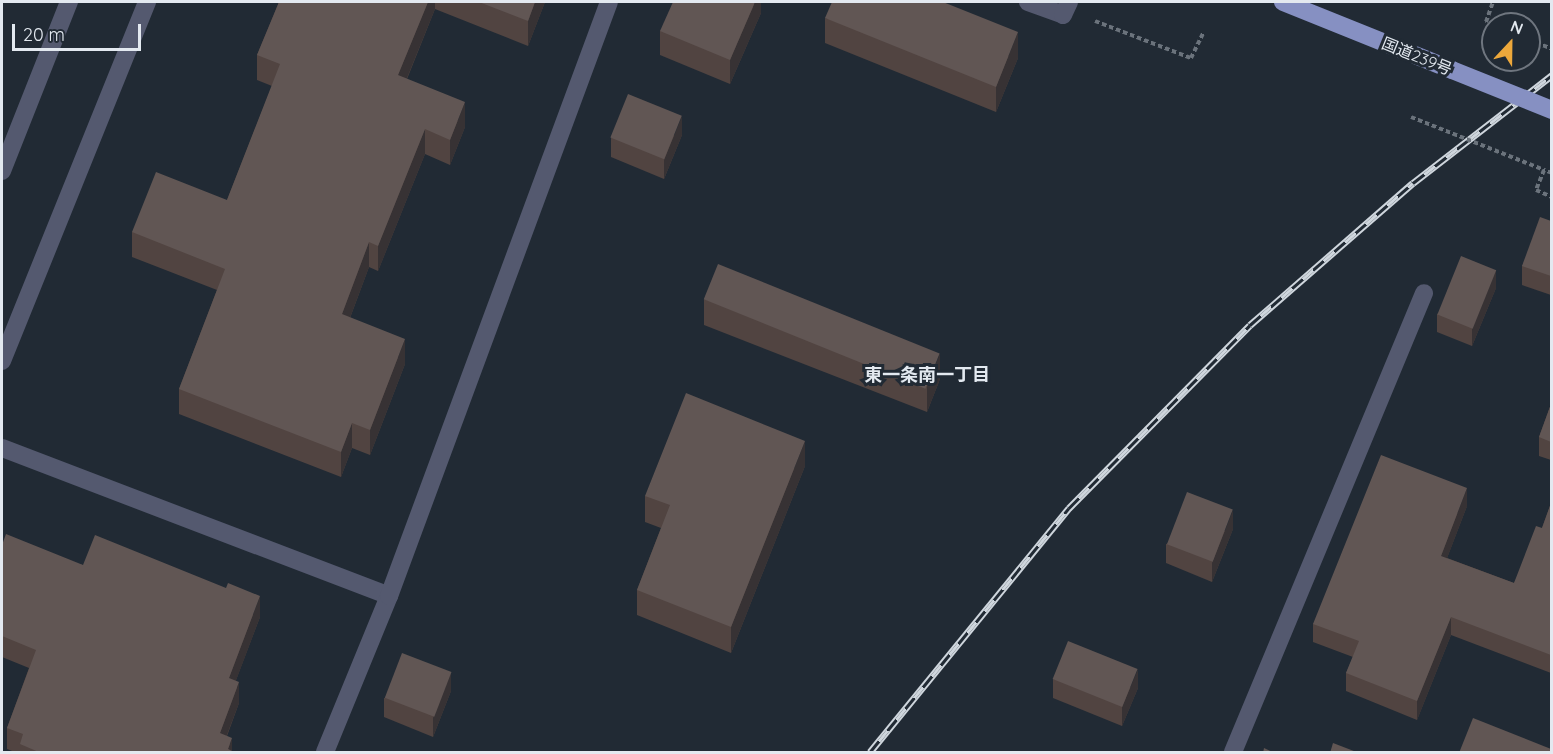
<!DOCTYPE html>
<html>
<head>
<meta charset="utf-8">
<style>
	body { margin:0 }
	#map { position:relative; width:1553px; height:754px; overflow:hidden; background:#212a34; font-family:Quicksand,"Noto Sans JP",sans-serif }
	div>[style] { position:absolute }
	.path>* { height:4px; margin-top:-2px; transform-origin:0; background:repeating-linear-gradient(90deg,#6b737c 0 4.5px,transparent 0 7.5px) }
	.service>* { height:18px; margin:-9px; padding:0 9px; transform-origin:9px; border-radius:9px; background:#54596f }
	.minor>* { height:18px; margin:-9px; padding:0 9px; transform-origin:9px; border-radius:9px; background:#54596f }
	.tertiary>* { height:18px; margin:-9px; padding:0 9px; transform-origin:9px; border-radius:9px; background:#54596f }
	.trunk>* { height:18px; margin:-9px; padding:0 9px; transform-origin:9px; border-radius:9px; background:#8690c2 }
	.rail>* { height:7px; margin-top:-3.5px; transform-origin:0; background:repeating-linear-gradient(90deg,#212a34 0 14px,#cfd6dd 0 28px); box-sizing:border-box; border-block:2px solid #cfd6dd }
	.path-bridge>* { height:4px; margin-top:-2px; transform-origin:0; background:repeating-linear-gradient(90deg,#6b737c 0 4.5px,transparent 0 7.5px) }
	.trunk-bridge>* { height:18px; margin:-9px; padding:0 9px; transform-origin:9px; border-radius:9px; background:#8690c2 }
	.wall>* { inset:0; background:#514441 }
	.shaded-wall>* { inset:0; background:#373234 }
	.building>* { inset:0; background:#615654; transform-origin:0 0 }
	span { translate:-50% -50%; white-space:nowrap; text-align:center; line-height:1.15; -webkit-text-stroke:6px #212a34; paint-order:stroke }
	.street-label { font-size:16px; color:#e3e9f0 }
	.neighbourhood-label { font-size:18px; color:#e3e9f0; font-weight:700 }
	.frame { position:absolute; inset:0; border:3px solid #e3e9f0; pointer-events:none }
	.north { position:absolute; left:1481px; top:12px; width:60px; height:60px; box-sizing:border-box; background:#212a34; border:2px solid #6f767f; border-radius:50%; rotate:22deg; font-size:16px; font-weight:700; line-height:24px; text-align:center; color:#e3e9f0 }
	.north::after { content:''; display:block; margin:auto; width:21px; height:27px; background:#eda83b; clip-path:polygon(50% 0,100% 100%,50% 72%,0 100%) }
	.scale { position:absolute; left:12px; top:24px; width:129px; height:27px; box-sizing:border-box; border:3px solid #e3e9f0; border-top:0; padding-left:8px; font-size:18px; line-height:21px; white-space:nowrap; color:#e3e9f0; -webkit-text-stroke:4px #212a34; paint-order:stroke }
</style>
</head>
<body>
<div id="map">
	<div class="path">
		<i style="left:1095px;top:21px;width:103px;rotate:21.1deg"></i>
		<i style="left:1191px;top:58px;width:28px;rotate:-64deg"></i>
		<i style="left:1493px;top:25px;width:8px;rotate:-157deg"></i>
		<i style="left:1486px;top:22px;width:21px;rotate:-71deg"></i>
		<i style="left:1529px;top:40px;width:25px;rotate:21deg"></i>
		<i style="left:1552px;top:173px;width:9px;rotate:-159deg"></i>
		<i style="left:1544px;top:170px;width:22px;rotate:112deg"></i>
		<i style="left:1536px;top:190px;width:17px;rotate:24deg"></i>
	</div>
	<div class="service">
		<i style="left:1028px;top:2px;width:37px;rotate:20deg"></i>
		<i style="left:1063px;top:15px;width:14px;rotate:-65deg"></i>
	</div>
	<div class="minor">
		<i style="left:2px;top:448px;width:414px;rotate:20.9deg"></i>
		<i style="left:325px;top:752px;width:169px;rotate:-67.7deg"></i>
		<i style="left:389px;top:596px;width:633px;rotate:-69.68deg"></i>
		<i style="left:1233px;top:752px;width:497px;rotate:-67.4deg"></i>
	</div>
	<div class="tertiary">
		<i style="left:2px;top:171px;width:182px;rotate:-68.4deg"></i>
		<i style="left:2px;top:361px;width:387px;rotate:-68deg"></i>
	</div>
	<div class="trunk">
		<i style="left:1283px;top:2px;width:182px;rotate:21.9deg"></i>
	</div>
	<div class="rail">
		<i style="left:870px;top:752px;width:315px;rotate:-50.8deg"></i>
		<i style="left:1069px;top:508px;width:257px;rotate:-45.3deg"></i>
		<i style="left:1250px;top:325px;width:216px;rotate:-41.1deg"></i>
		<i style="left:1413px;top:183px;width:176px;rotate:-37.8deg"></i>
	</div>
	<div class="path-bridge">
		<i style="left:1411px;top:117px;width:143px;rotate:21.7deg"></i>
	</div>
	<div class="trunk-bridge">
		<i style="left:1452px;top:70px;width:108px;rotate:21.8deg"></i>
	</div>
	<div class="wall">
		<i style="clip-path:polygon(279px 2px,545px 2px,528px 46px,435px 9px,407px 79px,465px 127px,450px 165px,425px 154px,378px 271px,369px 267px,350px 318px,405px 364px,370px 455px,352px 448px,341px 477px,179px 414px,179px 389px,217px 290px,132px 257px,132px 232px,227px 200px,272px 86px,257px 80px,257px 55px)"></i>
		<i style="clip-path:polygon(761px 2px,761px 13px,730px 84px,660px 55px,660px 31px)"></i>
		<i style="clip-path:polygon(825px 18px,1018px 58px,996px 112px,825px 43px)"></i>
		<i style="clip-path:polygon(682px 135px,664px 179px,611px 157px,611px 138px)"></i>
		<i style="clip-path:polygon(1551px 221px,1551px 295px,1522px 285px,1522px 266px)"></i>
		<i style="clip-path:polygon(1496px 288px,1472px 346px,1437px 332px,1437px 314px)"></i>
		<i style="clip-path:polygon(704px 299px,940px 379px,927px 412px,704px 325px)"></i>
		<i style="clip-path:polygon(1551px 404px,1551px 460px,1539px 456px,1539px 437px)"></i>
		<i style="clip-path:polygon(805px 466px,731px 653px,637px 615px,637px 590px,661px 528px,645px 522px,645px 496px)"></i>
		<i style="clip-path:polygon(1551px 503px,1551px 673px,1451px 635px,1417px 720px,1346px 691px,1346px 673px,1353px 657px,1313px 642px,1313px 624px,1467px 506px,1447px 558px,1514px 583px,1542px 528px)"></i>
		<i style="clip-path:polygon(1233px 529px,1212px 582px,1166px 563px,1166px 544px)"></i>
		<i style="clip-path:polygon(2px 545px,83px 565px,260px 617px,236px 680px,239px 703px,227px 736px,232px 751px,236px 753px,17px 753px,7px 749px,7px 728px,29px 668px,2px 657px)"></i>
		<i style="clip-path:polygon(1053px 679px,1138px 688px,1122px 726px,1053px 698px)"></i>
		<i style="clip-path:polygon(451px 691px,433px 737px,384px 717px,384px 698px)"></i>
	</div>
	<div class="shaded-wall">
		<i style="clip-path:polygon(428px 2px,435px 2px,435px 9px,398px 100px,398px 75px)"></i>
		<i style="clip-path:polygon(535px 2px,545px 2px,528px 46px,528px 21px)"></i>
		<i style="clip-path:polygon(755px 2px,761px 2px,761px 13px,730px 84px,730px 60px)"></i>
		<i style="clip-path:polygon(1018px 32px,1018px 58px,996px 112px,996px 87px)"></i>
		<i style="clip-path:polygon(465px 102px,465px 127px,450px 165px,450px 140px)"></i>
		<i style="clip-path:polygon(682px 116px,682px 135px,664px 179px,664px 160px)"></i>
		<i style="clip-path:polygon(425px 129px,425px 154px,378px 271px,378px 246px)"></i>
		<i style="clip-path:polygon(369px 242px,369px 267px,342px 339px,342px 314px)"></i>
		<i style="clip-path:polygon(1496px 270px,1496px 288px,1472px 346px,1472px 328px)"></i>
		<i style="clip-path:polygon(405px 339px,405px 364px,370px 455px,370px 430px)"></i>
		<i style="clip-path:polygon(940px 353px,940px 379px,927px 412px,927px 387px)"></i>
		<i style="clip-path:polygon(352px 423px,352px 448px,341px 477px,341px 452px)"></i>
		<i style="clip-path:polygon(805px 441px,805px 466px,731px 653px,731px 627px)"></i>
		<i style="clip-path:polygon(1467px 488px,1467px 506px,1441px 574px,1441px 556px)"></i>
		<i style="clip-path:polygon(1233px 510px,1233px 529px,1212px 582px,1212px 563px)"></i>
		<i style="clip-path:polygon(260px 596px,260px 617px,229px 699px,229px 678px)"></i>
		<i style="clip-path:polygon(1451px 617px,1451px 635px,1417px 720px,1417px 701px)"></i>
		<i style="clip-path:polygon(1138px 669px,1138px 688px,1122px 726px,1122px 707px)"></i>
		<i style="clip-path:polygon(451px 672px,451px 691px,433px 737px,433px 718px)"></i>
		<i style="clip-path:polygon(239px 682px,239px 703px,220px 753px,220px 733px)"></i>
		<i style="clip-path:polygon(232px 738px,232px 753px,228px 749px)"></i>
	</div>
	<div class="building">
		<i style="clip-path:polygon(279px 2px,428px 2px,398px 75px,465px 102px,450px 140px,425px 129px,378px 246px,369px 242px,342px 314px,405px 339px,370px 430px,352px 423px,341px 452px,179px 389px,225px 269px,132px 232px,156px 172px,227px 200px,280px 64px,257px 55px)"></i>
		<i style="clip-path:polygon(479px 2px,535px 2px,528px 21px)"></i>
		<i style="clip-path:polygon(673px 2px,755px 2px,730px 60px,660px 31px)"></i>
		<i style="clip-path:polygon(832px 2px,943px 2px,1018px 32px,996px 87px,825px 18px)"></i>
		<i style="left:628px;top:94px;width:58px;height:47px;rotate:22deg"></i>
		<i style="clip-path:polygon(1540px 217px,1551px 221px,1551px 276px,1522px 266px)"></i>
		<i style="left:1461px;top:256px;width:38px;height:63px;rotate:22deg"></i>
		<i style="left:718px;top:264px;width:239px;height:38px;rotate:22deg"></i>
		<i style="clip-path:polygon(686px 393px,805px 441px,731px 627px,637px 590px,670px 505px,645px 496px)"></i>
		<i style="clip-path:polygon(1551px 404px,1551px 442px,1539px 437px)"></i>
		<i style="clip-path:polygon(1381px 455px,1467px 488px,1441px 556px,1514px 583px,1536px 526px,1542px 528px,1551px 503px,1551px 655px,1451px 617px,1417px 701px,1346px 673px,1359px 641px,1313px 624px)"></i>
		<i style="left:1187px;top:492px;width:49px;height:56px;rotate:21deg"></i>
		<i style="clip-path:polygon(6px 534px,83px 565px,95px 535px,226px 588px,228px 583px,260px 596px,229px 678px,239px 682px,220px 733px,232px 738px,228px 749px,236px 753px,41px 753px,20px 744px,23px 734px,7px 728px,36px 650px,2px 636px,2px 545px)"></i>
		<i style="left:1068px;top:641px;width:75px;height:41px;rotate:22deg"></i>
		<i style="left:402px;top:653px;width:53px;height:48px;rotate:21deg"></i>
		<i style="clip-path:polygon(1473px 718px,1551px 749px,1551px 753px,1459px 753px)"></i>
		<i style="clip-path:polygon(1333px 743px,1359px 753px,1330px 753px)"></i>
		<i style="clip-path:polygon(1264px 748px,1275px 753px,1263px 753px)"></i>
	</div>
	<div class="street-label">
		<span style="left:1417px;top:56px;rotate:22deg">国道239号</span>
	</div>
	<div class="neighbourhood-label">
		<span style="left:927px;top:375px">東一条南一丁目</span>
	</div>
	<div class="frame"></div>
	<div class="north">N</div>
	<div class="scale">20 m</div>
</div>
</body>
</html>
